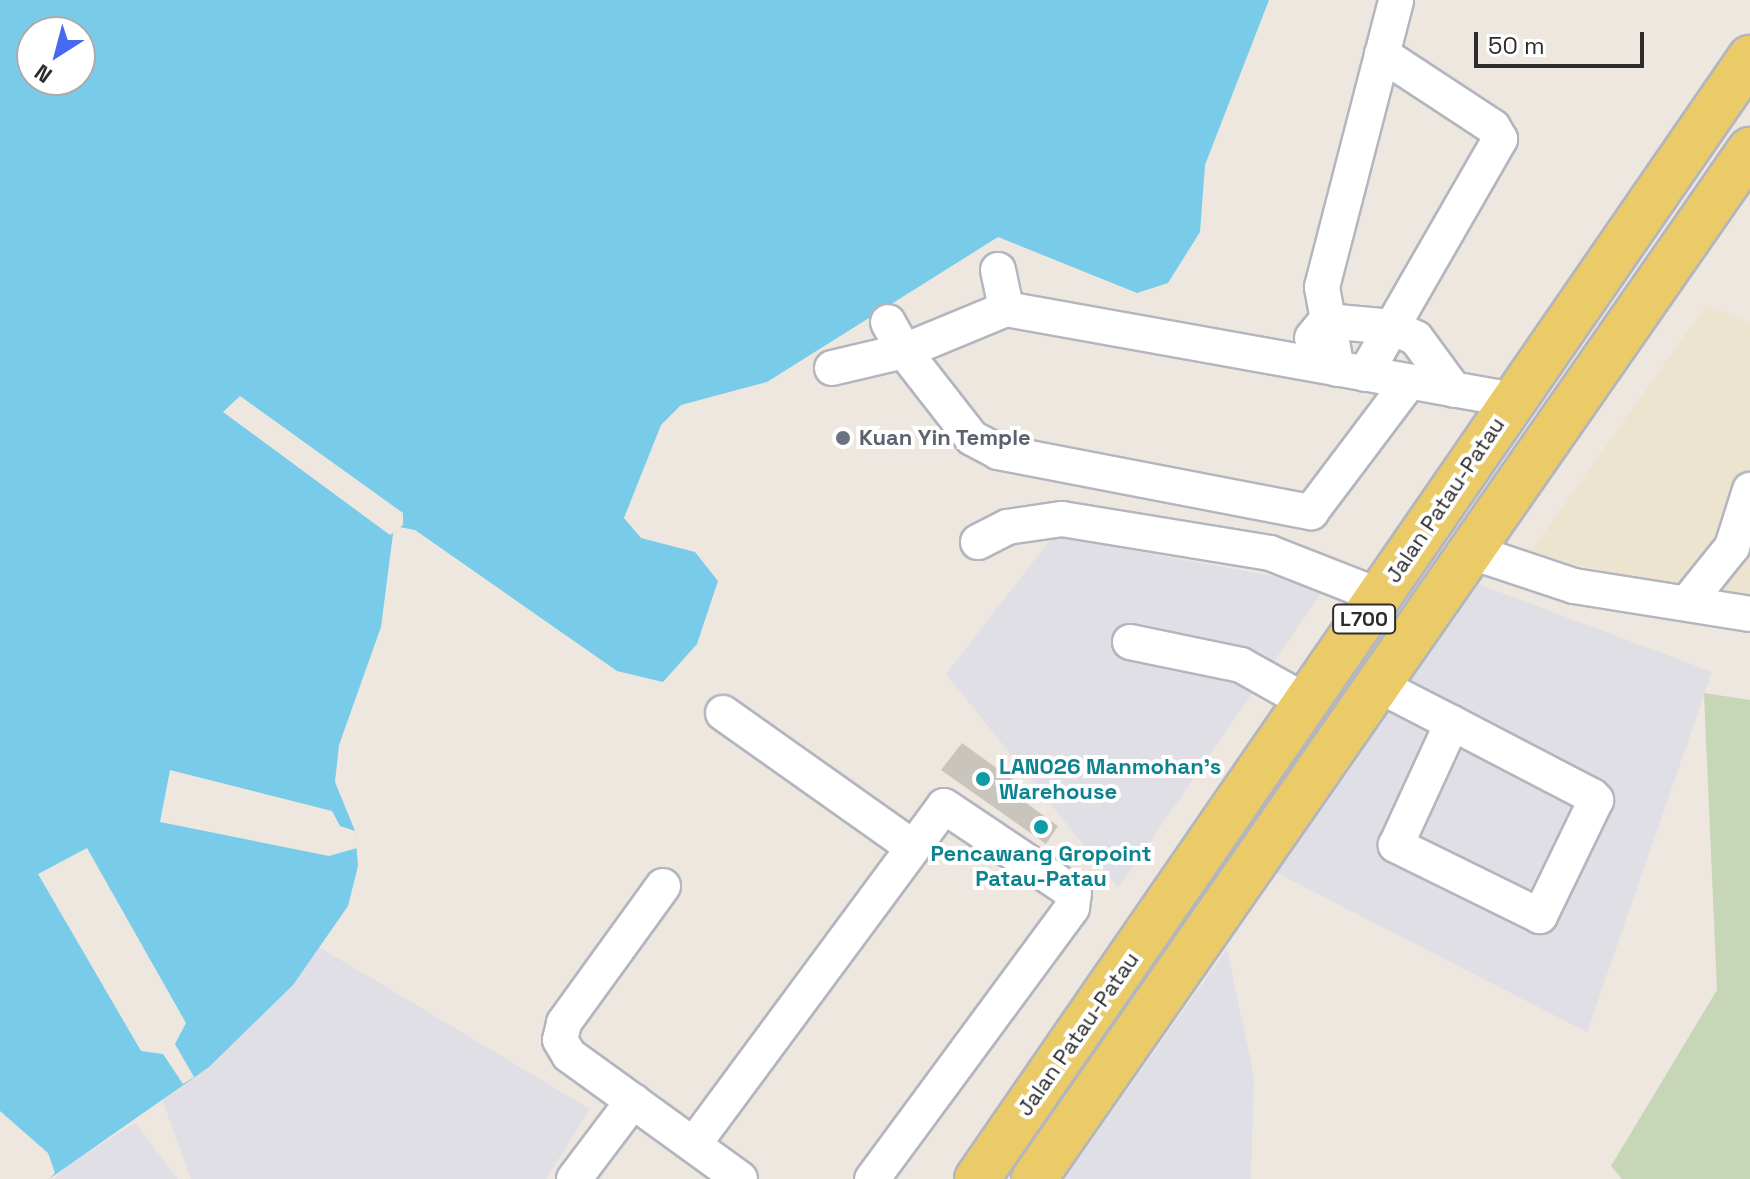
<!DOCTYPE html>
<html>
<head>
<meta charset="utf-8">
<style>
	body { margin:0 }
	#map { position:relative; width:1750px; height:1179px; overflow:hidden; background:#ede7df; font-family:"Space Grotesk",sans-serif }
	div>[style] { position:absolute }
	.industrial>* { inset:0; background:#e1dfe6 }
	.education>* { inset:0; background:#ede4d0 }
	.cemetery>* { inset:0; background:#c6d6b7 }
	.water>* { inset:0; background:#78cbe9 }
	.pier>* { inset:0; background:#ede7df }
	.building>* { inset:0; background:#c9c5bd }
	.roads { filter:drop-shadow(2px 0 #b3b5bf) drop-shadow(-2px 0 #b3b5bf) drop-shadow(0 2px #b3b5bf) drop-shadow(0 -2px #b3b5bf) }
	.minor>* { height:34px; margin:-17px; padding:0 17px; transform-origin:17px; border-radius:17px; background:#fff }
	.major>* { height:44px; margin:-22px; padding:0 22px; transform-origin:22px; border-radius:22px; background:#eacb67 }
	.dots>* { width:22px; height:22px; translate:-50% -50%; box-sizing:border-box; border:4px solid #fff; border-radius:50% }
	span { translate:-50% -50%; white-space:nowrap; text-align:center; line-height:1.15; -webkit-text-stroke:8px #fff; paint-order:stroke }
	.shield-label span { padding:2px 6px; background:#fff; border:2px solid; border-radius:6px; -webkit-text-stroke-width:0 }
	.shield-label { font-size:20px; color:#2c2c2c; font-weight:700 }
	.worship-label { font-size:22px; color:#5b616d; font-weight:700 }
	.left { translate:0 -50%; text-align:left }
	.street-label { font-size:22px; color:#2c2c2c }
	.culture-label { font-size:22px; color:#0d838f; font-weight:700 }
	.north { position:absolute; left:16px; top:16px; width:80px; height:80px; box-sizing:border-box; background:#fff; border:2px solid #ababab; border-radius:50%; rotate:216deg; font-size:22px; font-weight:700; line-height:32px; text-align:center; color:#2c2c2c }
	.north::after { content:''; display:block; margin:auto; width:28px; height:36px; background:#4868f1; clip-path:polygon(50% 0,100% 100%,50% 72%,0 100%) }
	.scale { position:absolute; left:1474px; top:32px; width:170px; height:36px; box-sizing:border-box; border:4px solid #2c2c2c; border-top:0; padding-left:10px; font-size:24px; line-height:28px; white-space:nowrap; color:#2c2c2c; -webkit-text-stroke:6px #fff; paint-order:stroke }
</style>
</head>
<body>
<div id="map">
	<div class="industrial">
		<i style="clip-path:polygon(1053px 536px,1326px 586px,1118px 888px,946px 674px)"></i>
		<i style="clip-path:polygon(1473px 582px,1712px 672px,1587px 1032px,1273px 871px)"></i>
		<i style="clip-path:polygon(314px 944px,590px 1109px,546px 1179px,191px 1179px,152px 1072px)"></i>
		<i style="clip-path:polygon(1227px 949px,1254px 1077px,1251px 1179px,1064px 1179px)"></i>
		<i style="clip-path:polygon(135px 1123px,178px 1179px,54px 1179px,66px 1166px)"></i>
	</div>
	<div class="education">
		<i style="clip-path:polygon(1706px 305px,1750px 322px,1750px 604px,1529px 554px)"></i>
	</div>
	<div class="cemetery">
		<i style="clip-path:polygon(1704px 693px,1750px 700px,1750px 1179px,1622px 1179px,1611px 1166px,1717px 990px)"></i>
	</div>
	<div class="water">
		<i style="clip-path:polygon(evenodd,0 0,1269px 0,1205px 165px,1200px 232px,1168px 283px,1137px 293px,998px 237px,767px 382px,681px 405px,661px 425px,624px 518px,641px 538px,695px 552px,718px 581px,697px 644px,663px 682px,617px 671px,415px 530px,394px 526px,381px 627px,339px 745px,335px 782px,355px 831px,358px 866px,348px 906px,293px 985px,209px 1067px,49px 1179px,0 1179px,0 0,32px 32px,80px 32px,80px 80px,32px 80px,32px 32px)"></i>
	</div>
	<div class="pier">
		<i style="clip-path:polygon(240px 396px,403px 513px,403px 525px,390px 535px,223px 412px)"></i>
		<i style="clip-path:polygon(170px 770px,332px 811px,340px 826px,355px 831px,357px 848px,329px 856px,160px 822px)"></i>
		<i style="clip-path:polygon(87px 848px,186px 1023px,175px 1044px,194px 1077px,183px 1084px,163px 1054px,141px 1051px,38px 874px)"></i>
		<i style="clip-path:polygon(0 1111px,48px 1153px,55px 1173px,49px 1179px,0 1179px)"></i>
	</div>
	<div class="building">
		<i style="clip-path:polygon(962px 743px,1024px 788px,1018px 797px,1058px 826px,1046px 844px,941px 770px)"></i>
	</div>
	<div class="roads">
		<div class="minor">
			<i style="left:998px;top:270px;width:40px;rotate:78deg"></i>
			<i style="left:1006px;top:309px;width:110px;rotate:157.6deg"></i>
			<i style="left:904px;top:351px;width:110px;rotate:52deg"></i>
			<i style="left:972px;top:438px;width:30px;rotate:28deg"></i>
			<i style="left:998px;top:452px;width:319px;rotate:10.9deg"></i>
			<i style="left:1311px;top:512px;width:163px;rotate:-53deg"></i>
			<i style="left:1006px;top:309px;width:516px;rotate:10.16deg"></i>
			<i style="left:1312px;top:338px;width:22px;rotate:-51deg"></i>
			<i style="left:1326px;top:321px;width:67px;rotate:5.1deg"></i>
			<i style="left:1393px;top:327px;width:25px;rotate:26deg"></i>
			<i style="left:1416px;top:338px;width:64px;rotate:53.8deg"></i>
			<i style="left:832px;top:368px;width:74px;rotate:-13.3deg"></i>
			<i style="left:904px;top:351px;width:33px;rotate:-119deg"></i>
			<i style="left:1337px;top:369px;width:83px;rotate:-100.4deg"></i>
			<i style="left:1322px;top:287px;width:296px;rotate:-75.5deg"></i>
			<i style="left:1365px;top:374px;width:271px;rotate:-60.1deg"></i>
			<i style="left:1500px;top:139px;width:14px;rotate:-120deg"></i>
			<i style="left:1493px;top:127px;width:133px;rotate:-146.7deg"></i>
			<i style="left:978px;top:542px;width:33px;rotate:-27deg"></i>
			<i style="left:1007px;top:527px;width:56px;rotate:-8.3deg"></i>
			<i style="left:1062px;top:519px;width:211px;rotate:9.3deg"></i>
			<i style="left:1270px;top:553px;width:118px;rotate:21.4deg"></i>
			<i style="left:1469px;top:551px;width:111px;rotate:18.4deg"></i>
			<i style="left:1574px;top:586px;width:178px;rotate:9deg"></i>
			<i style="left:1687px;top:603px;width:72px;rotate:-51.2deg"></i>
			<i style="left:1732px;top:547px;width:60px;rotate:-72.5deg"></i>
			<i style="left:1130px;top:642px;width:113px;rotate:11.7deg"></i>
			<i style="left:1241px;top:665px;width:78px;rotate:29.2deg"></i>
			<i style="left:1376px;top:684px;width:85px;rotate:27.2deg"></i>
			<i style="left:1452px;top:723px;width:158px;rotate:27.5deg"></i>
			<i style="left:1592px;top:796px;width:6px;rotate:45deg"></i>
			<i style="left:1596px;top:800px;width:129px;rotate:115.8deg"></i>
			<i style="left:1540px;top:916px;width:161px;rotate:-153.8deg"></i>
			<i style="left:1396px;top:845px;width:134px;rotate:-65.3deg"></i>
			<i style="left:723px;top:713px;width:230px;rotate:35.3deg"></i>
			<i style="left:663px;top:886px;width:169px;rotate:125.9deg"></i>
			<i style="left:564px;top:1023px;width:17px;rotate:103deg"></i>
			<i style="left:560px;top:1040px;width:17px;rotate:59deg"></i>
			<i style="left:569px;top:1055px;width:211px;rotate:35.9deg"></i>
			<i style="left:694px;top:1144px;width:420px;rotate:-53.5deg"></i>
			<i style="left:944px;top:806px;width:156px;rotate:33.8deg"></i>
			<i style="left:1074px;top:893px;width:15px;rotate:98deg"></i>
			<i style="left:1072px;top:908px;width:337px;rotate:126.4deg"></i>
			<i style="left:574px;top:1179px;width:98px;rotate:-52.9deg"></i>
		</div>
		<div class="major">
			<i style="left:977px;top:1179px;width:1362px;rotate:-55.41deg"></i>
			<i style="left:1034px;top:1179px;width:1254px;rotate:-55.17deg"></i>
		</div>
	</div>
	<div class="dots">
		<i style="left:843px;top:438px;background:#6b7280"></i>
		<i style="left:983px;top:779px;background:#0f9aa8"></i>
		<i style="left:1041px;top:827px;background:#0f9aa8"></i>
	</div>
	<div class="shield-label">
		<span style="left:1364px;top:619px">L700</span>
	</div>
	<div class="worship-label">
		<span class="left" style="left:859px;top:438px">Kuan Yin Temple</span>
	</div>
	<div class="street-label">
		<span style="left:1445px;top:500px;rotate:-56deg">Jalan Patau-Patau</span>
		<span style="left:1078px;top:1034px;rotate:-55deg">Jalan Patau-Patau</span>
	</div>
	<div class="culture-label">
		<span class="left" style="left:999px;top:779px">LAN026 Manmohan's<br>Warehouse</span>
		<span style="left:1041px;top:866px">Pencawang Gropoint<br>Patau-Patau</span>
	</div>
	<div class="north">N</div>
	<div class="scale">50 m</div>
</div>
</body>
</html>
